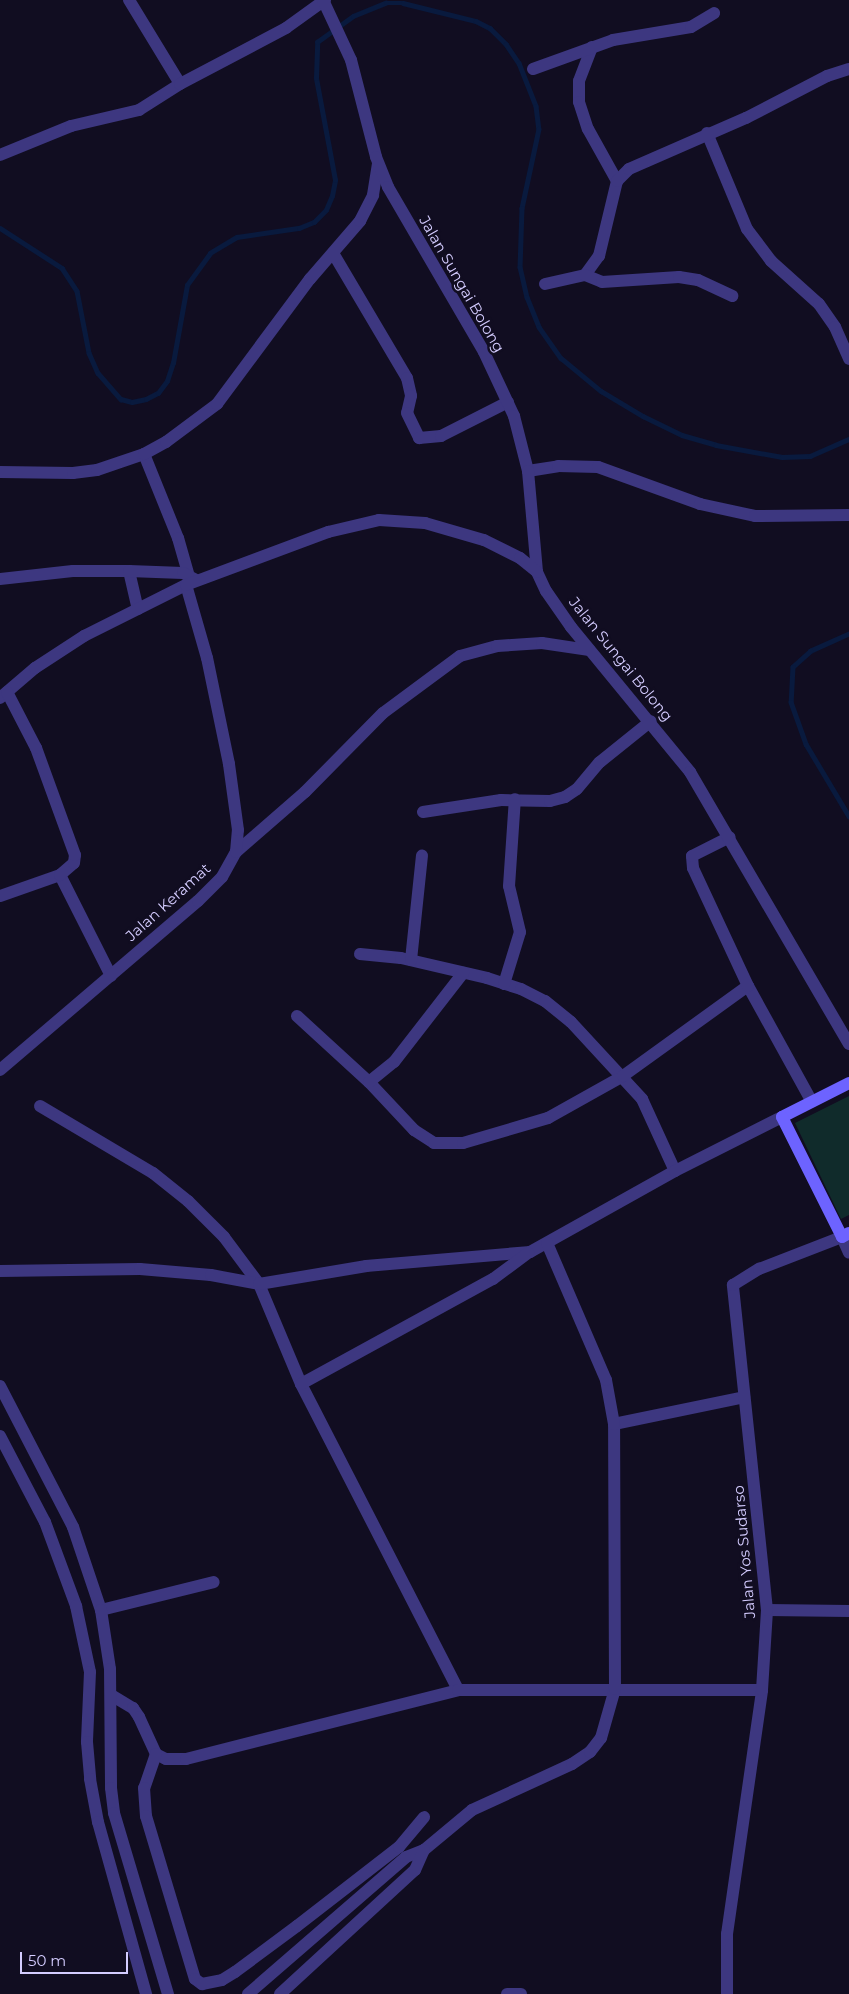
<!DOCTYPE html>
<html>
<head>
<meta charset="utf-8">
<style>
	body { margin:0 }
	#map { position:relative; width:849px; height:1994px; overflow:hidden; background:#110d21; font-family:Montserrat,sans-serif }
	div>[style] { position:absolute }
	.green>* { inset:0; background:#102b2b }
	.stream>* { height:4.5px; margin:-2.25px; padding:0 2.25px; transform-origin:2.25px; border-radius:2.25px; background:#091a3e }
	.minor>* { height:12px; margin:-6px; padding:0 6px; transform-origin:6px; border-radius:6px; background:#3d3780 }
	.tertiary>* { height:12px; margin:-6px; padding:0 6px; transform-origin:6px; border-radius:6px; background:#3d3780 }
	.secondary>* { height:12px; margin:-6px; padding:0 6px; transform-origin:6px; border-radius:6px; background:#6d63ff }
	span { translate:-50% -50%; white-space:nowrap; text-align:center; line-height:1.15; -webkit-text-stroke:5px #110d21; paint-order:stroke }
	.street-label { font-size:15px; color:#d4ccff }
	.scale { position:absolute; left:20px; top:1952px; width:108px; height:22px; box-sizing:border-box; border:2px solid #d4ccff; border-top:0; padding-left:6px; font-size:15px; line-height:18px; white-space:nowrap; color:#d4ccff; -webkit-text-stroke:4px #110d21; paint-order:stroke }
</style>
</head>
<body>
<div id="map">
	<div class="green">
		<i style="clip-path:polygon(849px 1096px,849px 1215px,841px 1219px,795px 1123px)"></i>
	</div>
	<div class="stream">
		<i style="left:0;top:228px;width:74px;rotate:32.8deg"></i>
		<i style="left:62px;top:268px;width:27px;rotate:57deg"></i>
		<i style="left:77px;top:291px;width:63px;rotate:79deg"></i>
		<i style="left:89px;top:353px;width:22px;rotate:66deg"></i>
		<i style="left:98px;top:373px;width:35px;rotate:49deg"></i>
		<i style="left:121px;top:399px;width:11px;rotate:15deg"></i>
		<i style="left:132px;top:402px;width:14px;rotate:-12deg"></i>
		<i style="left:146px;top:399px;width:13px;rotate:-27deg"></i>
		<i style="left:158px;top:393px;width:15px;rotate:-53deg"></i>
		<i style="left:167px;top:381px;width:19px;rotate:-72deg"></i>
		<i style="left:173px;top:363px;width:79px;rotate:-79.8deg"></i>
		<i style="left:187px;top:285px;width:39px;rotate:-54deg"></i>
		<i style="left:210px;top:253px;width:31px;rotate:-31deg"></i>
		<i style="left:237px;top:237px;width:63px;rotate:-8.3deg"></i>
		<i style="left:299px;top:228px;width:16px;rotate:-22deg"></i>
		<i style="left:314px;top:222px;width:17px;rotate:-45deg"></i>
		<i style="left:326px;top:210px;width:15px;rotate:-67deg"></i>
		<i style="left:332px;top:196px;width:16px;rotate:-79deg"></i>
		<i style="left:335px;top:180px;width:104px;rotate:-100.6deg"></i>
		<i style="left:316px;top:78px;width:36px;rotate:-88deg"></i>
		<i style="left:317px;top:42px;width:44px;rotate:-35.8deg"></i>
		<i style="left:353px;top:16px;width:35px;rotate:-22deg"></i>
		<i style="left:386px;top:3px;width:17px"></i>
		<i style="left:403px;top:3px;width:75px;rotate:13.9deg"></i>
		<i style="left:476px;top:21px;width:16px;rotate:27deg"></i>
		<i style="left:490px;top:28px;width:23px;rotate:45deg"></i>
		<i style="left:506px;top:44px;width:23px;rotate:56deg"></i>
		<i style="left:519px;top:63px;width:46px;rotate:68.4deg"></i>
		<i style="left:536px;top:106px;width:23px;rotate:83deg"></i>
		<i style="left:539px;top:129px;width:81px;rotate:102.1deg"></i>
		<i style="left:522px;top:208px;width:59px;rotate:91.9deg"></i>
		<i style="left:520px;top:267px;width:31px;rotate:77deg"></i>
		<i style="left:527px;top:297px;width:32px;rotate:68deg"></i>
		<i style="left:539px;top:327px;width:38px;rotate:55deg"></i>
		<i style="left:561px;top:358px;width:52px;rotate:39.5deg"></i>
		<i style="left:601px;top:391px;width:49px;rotate:30.8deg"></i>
		<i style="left:643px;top:416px;width:43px;rotate:26deg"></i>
		<i style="left:682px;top:435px;width:35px;rotate:16deg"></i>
		<i style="left:716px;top:445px;width:67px;rotate:10.3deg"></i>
		<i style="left:782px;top:457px;width:28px;rotate:-2deg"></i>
		<i style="left:810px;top:456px;width:43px;rotate:-23.6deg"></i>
		<i style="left:849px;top:634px;width:42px;rotate:155.9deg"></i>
		<i style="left:811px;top:651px;width:24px;rotate:138deg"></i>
		<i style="left:793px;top:667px;width:35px;rotate:93deg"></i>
		<i style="left:791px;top:702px;width:45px;rotate:70.3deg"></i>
		<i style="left:806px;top:744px;width:84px;rotate:59.2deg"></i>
	</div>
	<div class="minor">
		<i style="left:129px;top:0;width:98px;rotate:58.7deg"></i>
		<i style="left:592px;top:47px;width:36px;rotate:111deg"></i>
		<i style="left:579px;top:81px;width:21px;rotate:90deg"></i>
		<i style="left:579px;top:102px;width:28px;rotate:72deg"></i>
		<i style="left:588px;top:129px;width:60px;rotate:60.9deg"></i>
		<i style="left:533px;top:69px;width:85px;rotate:-19.9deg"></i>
		<i style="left:613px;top:40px;width:79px;rotate:-9.5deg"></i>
		<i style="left:691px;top:27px;width:27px;rotate:-31deg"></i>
		<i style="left:707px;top:133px;width:104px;rotate:67.4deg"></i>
		<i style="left:747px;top:229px;width:40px;rotate:53deg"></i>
		<i style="left:771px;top:261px;width:64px;rotate:41.9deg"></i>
		<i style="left:819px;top:304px;width:28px;rotate:55deg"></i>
		<i style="left:835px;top:327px;width:35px;rotate:66deg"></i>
		<i style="left:0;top:155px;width:77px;rotate:-22.2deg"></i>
		<i style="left:71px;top:126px;width:70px;rotate:-13.2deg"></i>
		<i style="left:139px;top:110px;width:49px;rotate:-32.4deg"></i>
		<i style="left:180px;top:84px;width:120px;rotate:-27.8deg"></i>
		<i style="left:286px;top:28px;width:48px;rotate:-35.7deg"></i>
		<i style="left:333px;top:253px;width:145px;rotate:59.4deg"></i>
		<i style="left:407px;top:378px;width:18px;rotate:77deg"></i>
		<i style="left:411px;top:396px;width:17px;rotate:103deg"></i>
		<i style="left:407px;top:413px;width:28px;rotate:64deg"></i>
		<i style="left:419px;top:438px;width:22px;rotate:-5deg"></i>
		<i style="left:441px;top:436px;width:75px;rotate:-26.9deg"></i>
		<i style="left:585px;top:275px;width:24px;rotate:-54deg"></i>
		<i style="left:599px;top:256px;width:77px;rotate:-76.5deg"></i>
		<i style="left:617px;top:181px;width:17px;rotate:-45deg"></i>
		<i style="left:629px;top:169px;width:128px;rotate:-23.6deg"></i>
		<i style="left:746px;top:118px;width:91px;rotate:-27.4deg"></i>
		<i style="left:827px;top:76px;width:23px;rotate:-18deg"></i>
		<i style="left:545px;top:284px;width:41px;rotate:-12.7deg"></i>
		<i style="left:585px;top:275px;width:18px;rotate:22deg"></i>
		<i style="left:602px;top:282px;width:77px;rotate:-3.7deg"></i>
		<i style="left:679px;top:277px;width:19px;rotate:9deg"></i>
		<i style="left:698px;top:280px;width:38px;rotate:25deg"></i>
		<i style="left:144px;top:454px;width:91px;rotate:68deg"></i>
		<i style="left:178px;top:538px;width:37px;rotate:74deg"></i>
		<i style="left:528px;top:471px;width:30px;rotate:-9deg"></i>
		<i style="left:558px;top:466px;width:40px;rotate:1.4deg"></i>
		<i style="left:598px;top:467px;width:109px;rotate:19.9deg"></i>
		<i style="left:700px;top:504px;width:56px;rotate:12.3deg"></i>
		<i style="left:755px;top:516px;width:94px;rotate:-0.6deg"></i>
		<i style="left:0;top:472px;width:73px;rotate:0.8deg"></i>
		<i style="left:73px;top:473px;width:24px;rotate:-7deg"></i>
		<i style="left:97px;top:470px;width:50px;rotate:-18.8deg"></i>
		<i style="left:144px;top:454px;width:25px;rotate:-29deg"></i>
		<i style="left:166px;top:442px;width:64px;rotate:-36.7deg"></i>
		<i style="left:217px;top:404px;width:156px;rotate:-53.4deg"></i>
		<i style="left:310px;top:279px;width:77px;rotate:-49.2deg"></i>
		<i style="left:360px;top:221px;width:29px;rotate:-63deg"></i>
		<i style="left:373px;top:195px;width:31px;rotate:-81deg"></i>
		<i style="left:129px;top:571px;width:39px;rotate:77deg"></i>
		<i style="left:0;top:579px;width:73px;rotate:-6.3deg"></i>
		<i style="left:73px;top:571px;width:56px"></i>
		<i style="left:129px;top:571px;width:54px;rotate:2.1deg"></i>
		<i style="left:183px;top:573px;width:15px;rotate:28deg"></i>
		<i style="left:0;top:698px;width:46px;rotate:-40.6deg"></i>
		<i style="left:35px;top:668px;width:59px;rotate:-33.1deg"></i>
		<i style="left:84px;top:636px;width:114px;rotate:-26.6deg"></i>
		<i style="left:423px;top:812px;width:79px;rotate:-8.7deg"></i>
		<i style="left:501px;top:800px;width:49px;rotate:1.2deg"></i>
		<i style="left:550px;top:801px;width:16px;rotate:-15deg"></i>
		<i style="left:565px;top:797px;width:14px;rotate:-34deg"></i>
		<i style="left:577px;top:789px;width:35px;rotate:-50deg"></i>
		<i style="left:600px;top:762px;width:65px;rotate:-38.8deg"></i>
		<i style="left:236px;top:852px;width:91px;rotate:-41deg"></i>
		<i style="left:305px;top:792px;width:111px;rotate:-45.4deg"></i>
		<i style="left:383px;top:713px;width:96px;rotate:-36.5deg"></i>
		<i style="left:460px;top:656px;width:38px;rotate:-15deg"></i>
		<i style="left:497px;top:646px;width:45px;rotate:-3.8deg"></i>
		<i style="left:542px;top:643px;width:48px;rotate:8.5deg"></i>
		<i style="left:60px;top:875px;width:113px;rotate:63.2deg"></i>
		<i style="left:0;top:896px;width:64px;rotate:-19.3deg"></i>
		<i style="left:60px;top:875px;width:18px;rotate:-41deg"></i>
		<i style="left:74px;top:863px;width:8px;rotate:-83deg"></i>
		<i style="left:75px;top:855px;width:114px;rotate:-110deg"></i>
		<i style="left:36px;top:748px;width:63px;rotate:-117.4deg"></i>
		<i style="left:360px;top:954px;width:41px;rotate:5.6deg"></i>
		<i style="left:401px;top:958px;width:88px;rotate:13.1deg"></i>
		<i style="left:487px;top:978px;width:36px;rotate:18deg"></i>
		<i style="left:521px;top:989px;width:27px;rotate:27deg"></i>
		<i style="left:545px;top:1001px;width:33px;rotate:39deg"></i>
		<i style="left:571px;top:1022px;width:105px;rotate:47.3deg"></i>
		<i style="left:642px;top:1099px;width:79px;rotate:65.4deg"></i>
		<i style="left:411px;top:960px;width:105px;rotate:-84deg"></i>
		<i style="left:504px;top:984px;width:54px;rotate:-72.9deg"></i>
		<i style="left:520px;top:932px;width:47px;rotate:-103.4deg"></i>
		<i style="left:509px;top:886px;width:87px;rotate:-86.1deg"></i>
		<i style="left:748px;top:986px;width:132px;rotate:61.1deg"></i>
		<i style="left:297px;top:1016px;width:98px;rotate:42.5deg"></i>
		<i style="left:369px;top:1082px;width:66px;rotate:46.8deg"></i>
		<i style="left:414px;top:1130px;width:24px;rotate:33deg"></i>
		<i style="left:434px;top:1143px;width:29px"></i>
		<i style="left:463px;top:1143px;width:89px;rotate:-16.4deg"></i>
		<i style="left:548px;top:1118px;width:86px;rotate:-29.2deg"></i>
		<i style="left:623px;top:1076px;width:154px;rotate:-35.8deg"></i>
		<i style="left:748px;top:986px;width:130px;rotate:-115deg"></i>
		<i style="left:693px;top:868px;width:12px;rotate:-95deg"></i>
		<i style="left:692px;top:856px;width:42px;rotate:-26.6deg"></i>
		<i style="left:369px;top:1082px;width:32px;rotate:-39deg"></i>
		<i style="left:394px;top:1062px;width:113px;rotate:-52.2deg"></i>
		<i style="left:40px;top:1106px;width:131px;rotate:30.7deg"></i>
		<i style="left:153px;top:1173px;width:45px;rotate:38.7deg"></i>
		<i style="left:188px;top:1201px;width:51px;rotate:45deg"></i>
		<i style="left:224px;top:1237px;width:59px;rotate:53.3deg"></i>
		<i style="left:259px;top:1284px;width:108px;rotate:67.2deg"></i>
		<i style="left:301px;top:1384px;width:344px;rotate:62.8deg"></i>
		<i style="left:0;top:1271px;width:140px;rotate:-0.8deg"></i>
		<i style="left:140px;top:1269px;width:71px;rotate:4.8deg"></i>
		<i style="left:211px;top:1275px;width:49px;rotate:10.6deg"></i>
		<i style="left:259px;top:1284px;width:109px;rotate:-9.5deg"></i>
		<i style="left:366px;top:1266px;width:165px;rotate:-4.9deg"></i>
		<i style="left:530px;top:1252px;width:166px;rotate:-29.2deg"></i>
		<i style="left:675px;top:1171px;width:120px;rotate:-26.8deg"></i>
		<i style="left:301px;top:1384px;width:219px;rotate:-28.7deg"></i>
		<i style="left:493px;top:1279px;width:44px;rotate:-36.6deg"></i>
		<i style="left:614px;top:1424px;width:133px;rotate:-11.7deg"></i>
		<i style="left:101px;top:1610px;width:116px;rotate:-13.9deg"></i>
		<i style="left:767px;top:1610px;width:82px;rotate:0.7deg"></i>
		<i style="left:111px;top:1695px;width:26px;rotate:31deg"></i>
		<i style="left:133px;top:1708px;width:11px;rotate:56deg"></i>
		<i style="left:139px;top:1717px;width:41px;rotate:65.3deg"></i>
		<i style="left:156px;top:1754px;width:11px;rotate:27deg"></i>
		<i style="left:166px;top:1759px;width:20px"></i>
		<i style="left:186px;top:1759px;width:281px;rotate:-14.2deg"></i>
		<i style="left:458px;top:1690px;width:304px"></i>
		<i style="left:156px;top:1754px;width:36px;rotate:109deg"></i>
		<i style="left:144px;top:1788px;width:28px;rotate:86deg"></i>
		<i style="left:146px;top:1816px;width:170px;rotate:73.3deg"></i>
		<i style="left:195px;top:1979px;width:9px;rotate:36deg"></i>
		<i style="left:202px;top:1984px;width:20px;rotate:-11deg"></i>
		<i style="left:222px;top:1980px;width:15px;rotate:-32deg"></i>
		<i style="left:235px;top:1972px;width:77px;rotate:-36.6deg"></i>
		<i style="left:297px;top:1926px;width:129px;rotate:-37.8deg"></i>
		<i style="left:399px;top:1847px;width:39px;rotate:-50deg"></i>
		<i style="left:248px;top:1994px;width:209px;rotate:-40.9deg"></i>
		<i style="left:406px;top:1857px;width:19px;rotate:-21deg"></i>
		<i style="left:424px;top:1850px;width:62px;rotate:-39.8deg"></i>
		<i style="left:472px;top:1810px;width:110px;rotate:-24.7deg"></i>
		<i style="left:572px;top:1764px;width:22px;rotate:-34deg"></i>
		<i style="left:590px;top:1752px;width:18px;rotate:-52deg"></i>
		<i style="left:601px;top:1738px;width:51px;rotate:-74.1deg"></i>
		<i style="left:615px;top:1689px;width:265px;rotate:-90.2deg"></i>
		<i style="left:614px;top:1424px;width:45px;rotate:-100.3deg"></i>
		<i style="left:606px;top:1380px;width:149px;rotate:-113.3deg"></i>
		<i style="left:280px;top:1994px;width:183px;rotate:-42.6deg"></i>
		<i style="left:415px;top:1870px;width:22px;rotate:-66deg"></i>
		<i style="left:507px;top:1994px;width:14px"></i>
	</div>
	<div class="tertiary">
		<i style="left:323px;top:0;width:66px;rotate:65deg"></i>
		<i style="left:351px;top:60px;width:100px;rotate:75.5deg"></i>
		<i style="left:376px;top:157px;width:32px;rotate:68deg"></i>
		<i style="left:388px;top:187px;width:191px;rotate:59.8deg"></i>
		<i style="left:484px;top:352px;width:71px;rotate:64.9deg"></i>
		<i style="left:514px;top:416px;width:57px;rotate:75.7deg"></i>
		<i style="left:528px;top:471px;width:101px;rotate:84.9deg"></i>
		<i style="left:537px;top:572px;width:21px;rotate:65deg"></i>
		<i style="left:546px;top:591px;width:44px;rotate:55.2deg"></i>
		<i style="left:571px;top:627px;width:188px;rotate:50.6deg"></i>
		<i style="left:690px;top:772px;width:315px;rotate:59.7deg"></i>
		<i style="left:0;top:1070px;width:260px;rotate:-40.5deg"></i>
		<i style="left:198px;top:901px;width:34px;rotate:-45deg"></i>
		<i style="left:222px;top:877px;width:29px;rotate:-61deg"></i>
		<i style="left:236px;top:852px;width:22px;rotate:-85deg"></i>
		<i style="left:238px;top:830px;width:67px;rotate:-97.8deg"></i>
		<i style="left:229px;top:764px;width:108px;rotate:-101.7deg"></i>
		<i style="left:207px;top:658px;width:76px;rotate:-106deg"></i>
		<i style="left:186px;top:585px;width:152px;rotate:-20.5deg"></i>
		<i style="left:328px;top:532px;width:52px;rotate:-13.2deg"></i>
		<i style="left:379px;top:520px;width:46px;rotate:3.7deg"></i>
		<i style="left:425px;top:523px;width:61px;rotate:16.1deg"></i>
		<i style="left:484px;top:540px;width:40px;rotate:26.6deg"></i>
		<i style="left:520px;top:558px;width:22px;rotate:39deg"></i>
		<i style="left:0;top:1386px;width:159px;rotate:62.6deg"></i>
		<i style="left:73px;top:1527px;width:88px;rotate:71.4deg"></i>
		<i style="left:101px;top:1610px;width:60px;rotate:81.3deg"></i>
		<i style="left:110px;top:1669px;width:119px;rotate:89.5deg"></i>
		<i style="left:111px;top:1788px;width:25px;rotate:83deg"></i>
		<i style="left:114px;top:1813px;width:189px;rotate:73.4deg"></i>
		<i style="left:0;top:1436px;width:97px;rotate:62.4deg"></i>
		<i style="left:45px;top:1522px;width:90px;rotate:69.7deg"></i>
		<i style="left:76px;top:1606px;width:67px;rotate:78deg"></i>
		<i style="left:90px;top:1672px;width:70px;rotate:92.5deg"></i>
		<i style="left:87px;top:1742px;width:37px;rotate:85deg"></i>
		<i style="left:90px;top:1779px;width:44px;rotate:79.5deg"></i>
		<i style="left:98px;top:1822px;width:179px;rotate:74.4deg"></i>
		<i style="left:727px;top:1994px;width:60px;rotate:-90deg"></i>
		<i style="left:727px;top:1934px;width:246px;rotate:-81.8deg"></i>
		<i style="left:762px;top:1690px;width:80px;rotate:-86.4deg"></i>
		<i style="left:767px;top:1610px;width:327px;rotate:-96deg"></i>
		<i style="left:733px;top:1285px;width:31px;rotate:-32deg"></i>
		<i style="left:759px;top:1269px;width:89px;rotate:-21.1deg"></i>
		<i style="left:842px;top:1237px;width:17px;rotate:66deg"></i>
	</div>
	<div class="secondary">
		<i style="left:849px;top:1083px;width:75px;rotate:153.1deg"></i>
		<i style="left:782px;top:1117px;width:134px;rotate:63.4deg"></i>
		<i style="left:842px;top:1237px;width:8px;rotate:-30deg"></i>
	</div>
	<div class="street-label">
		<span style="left:462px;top:284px;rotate:60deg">Jalan Sungai Bolong</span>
		<span style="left:621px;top:659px;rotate:51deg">Jalan Sungai Bolong</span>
		<span style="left:168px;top:902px;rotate:-42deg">Jalan Keramat</span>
		<span style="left:744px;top:1552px;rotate:-95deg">Jalan Yos Sudarso</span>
	</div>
	<div class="scale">50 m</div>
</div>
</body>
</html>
